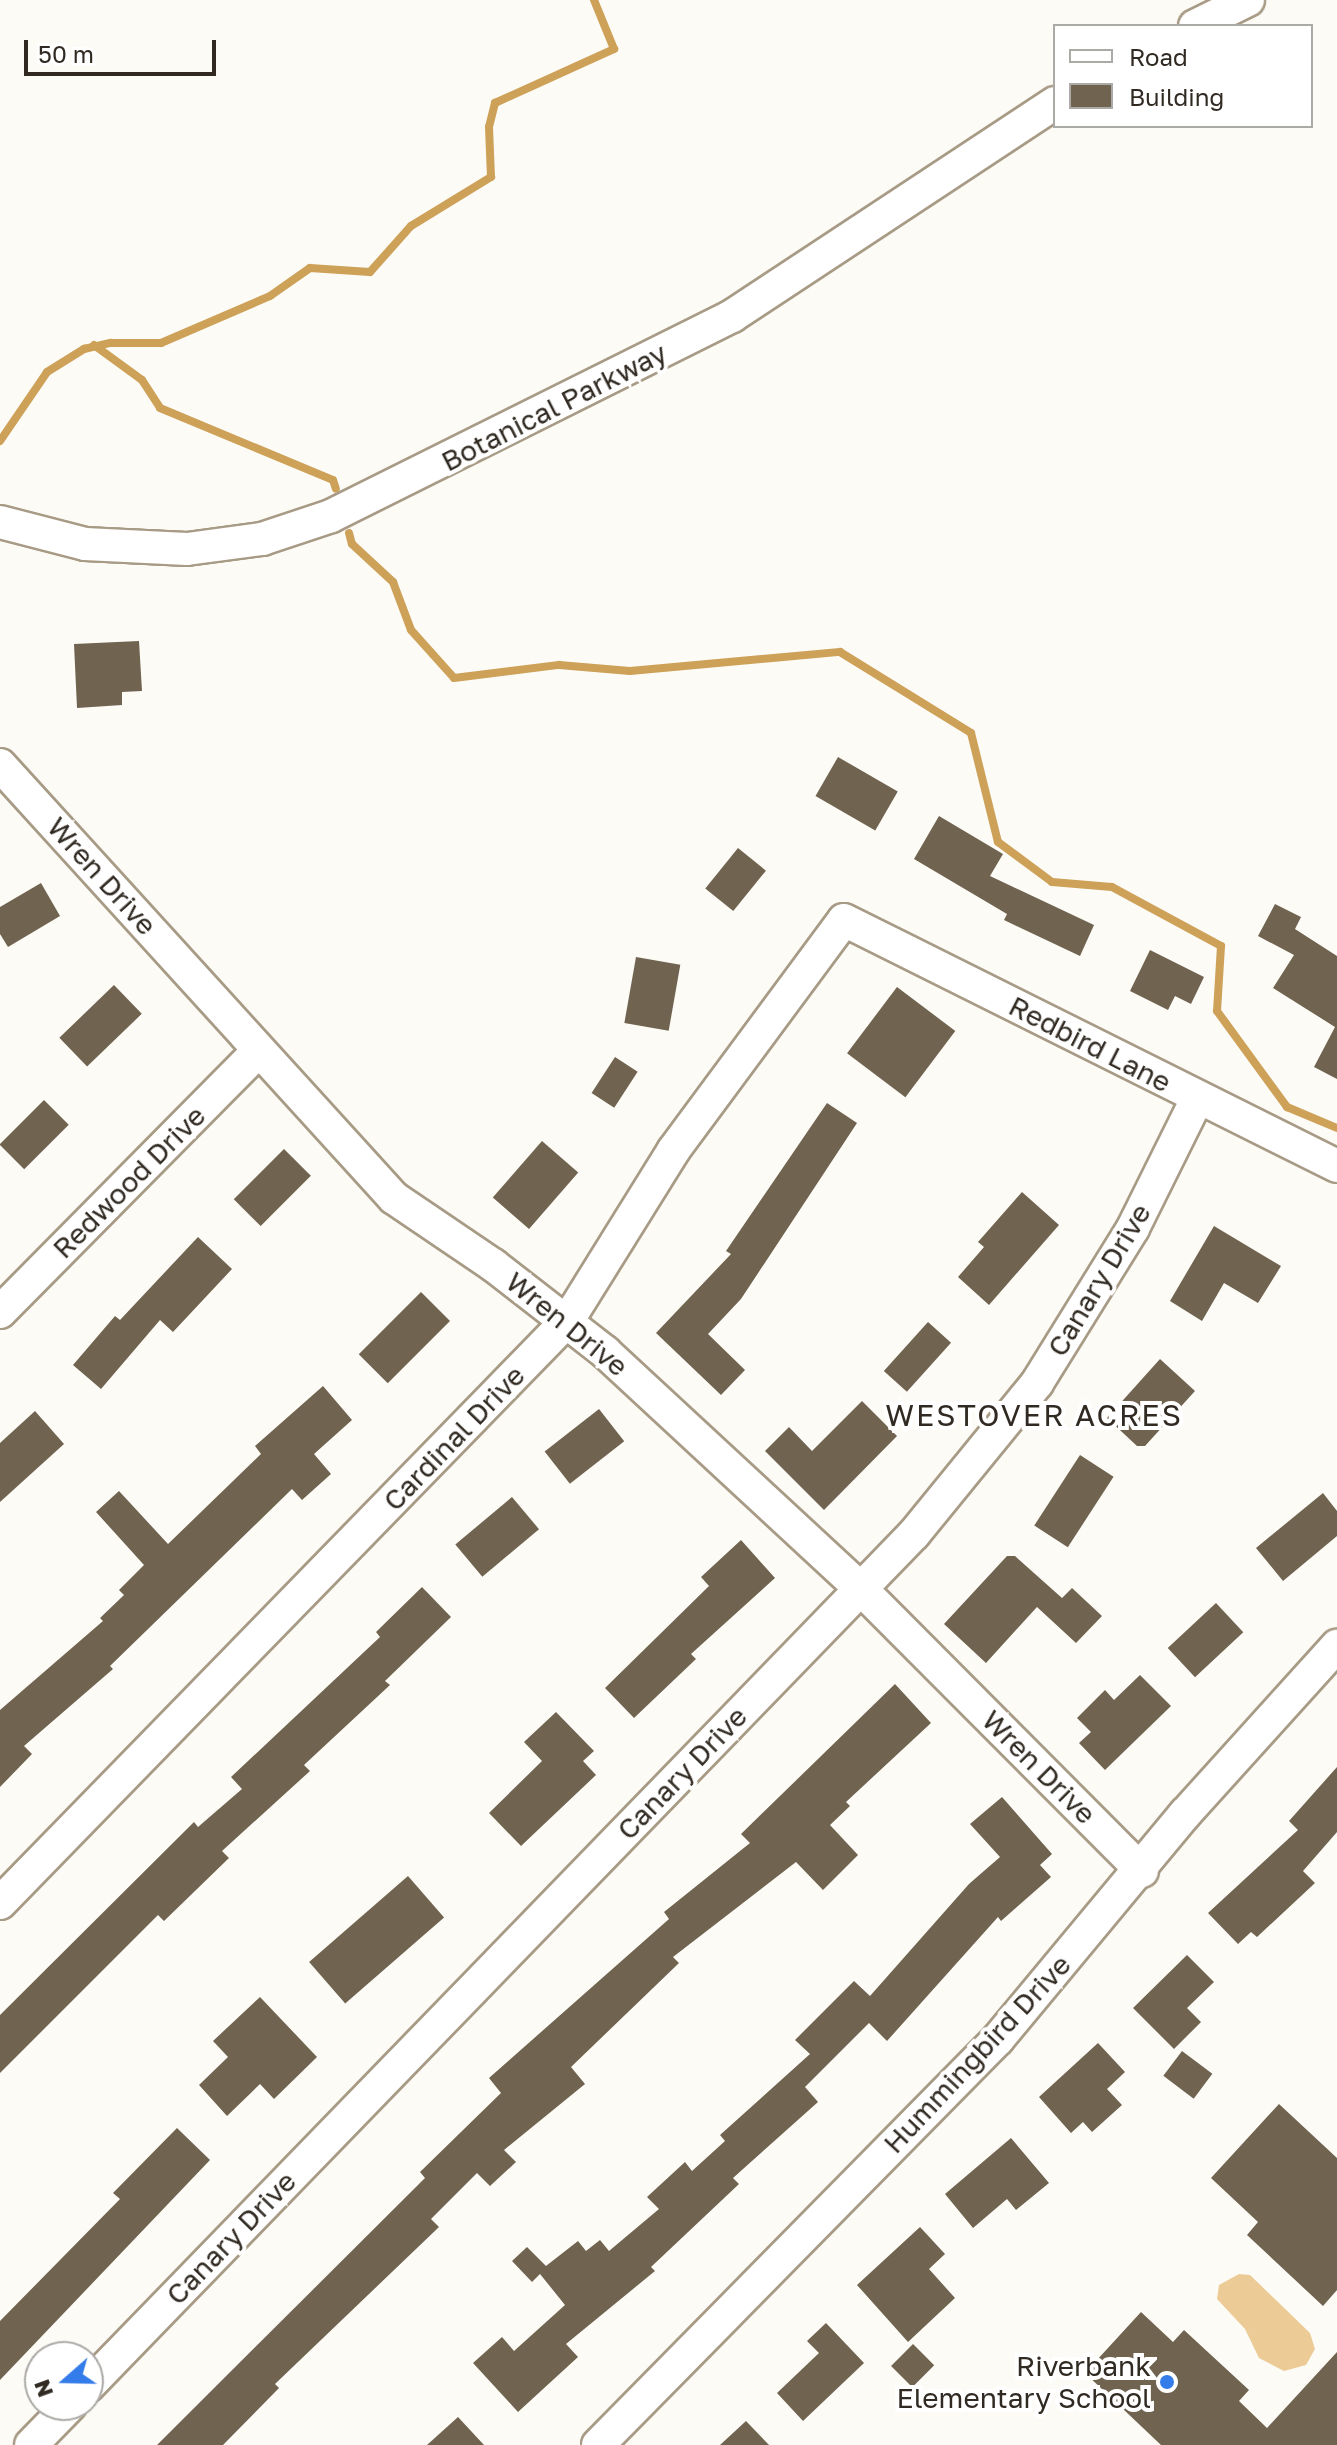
<!DOCTYPE html>
<html>
<head>
<meta charset="utf-8">
<style>
	body { margin:0 }
	#map { position:relative; width:1337px; height:2445px; overflow:hidden; background:#fdfbf6; font-family:"Golos Text",sans-serif }
	div>[style] { position:absolute }
	.green>* { inset:0; background:#eccb97 }
	.stream>* { height:8px; margin:-4px; padding:0 4px; transform-origin:4px; border-radius:4px; background:#cda158 }
	.building>* { inset:0; background:#706350; transform-origin:0 0 }
	.roads { filter:drop-shadow(2px 0 #a89b86) drop-shadow(-2px 0 #a89b86) drop-shadow(0 2px #a89b86) drop-shadow(0 -2px #a89b86) }
	.minor>* { height:32px; margin:-16px; padding:0 16px; transform-origin:16px; border-radius:16px; background:#fff }
	.dots>* { width:22px; height:22px; translate:-50% -50%; box-sizing:border-box; border:4px solid #fff; border-radius:50% }
	span { translate:-50% -50%; white-space:nowrap; text-align:center; line-height:1.15; -webkit-text-stroke:8px #fff; paint-order:stroke }
	.street-label { font-size:28px; color:#302a22 }
	.poi-label { font-size:28px; color:#302a22 }
	.right { translate:-100% -50%; text-align:right }
	.neighbourhood-label { font-size:30px; color:#302a22; letter-spacing:2px }
	.legend { position:absolute; left:1053px; top:24px; width:260px; height:104px; box-sizing:border-box; background:#fff; border:2px solid #acaaa7; margin:0; padding:10px 14px; list-style:none; font-size:24px; color:#302a22 }
	.legend li { display:flex; align-items:center; gap:16px; height:40px }
	.legend b { width:40px; border:2px solid #acaaa7 }
	.north { position:absolute; left:24px; top:2341px; width:80px; height:80px; box-sizing:border-box; background:#fff; border:2px solid #acaaa7; border-radius:50%; rotate:250deg; font-size:22px; font-weight:700; line-height:32px; text-align:center; color:#302a22 }
	.north::after { content:''; display:block; margin:auto; width:28px; height:36px; background:#347ce9; clip-path:polygon(50% 0,100% 100%,50% 72%,0 100%) }
	.scale { position:absolute; left:24px; top:40px; width:192px; height:36px; box-sizing:border-box; border:4px solid #302a22; border-top:0; padding-left:10px; font-size:24px; line-height:28px; white-space:nowrap; color:#302a22; -webkit-text-stroke:6px #fff; paint-order:stroke }
</style>
</head>
<body>
<div id="map">
	<div class="green">
		<i style="clip-path:polygon(1239px 2274px,1250px 2275px,1310px 2333px,1315px 2349px,1306px 2365px,1284px 2371px,1259px 2358px,1245px 2329px,1217px 2299px,1219px 2285px)"></i>
	</div>
	<div class="stream">
		<i style="left:594px;top:0;width:53px;rotate:67.8deg"></i>
		<i style="left:94px;top:345px;width:59px;rotate:36.1deg"></i>
		<i style="left:142px;top:380px;width:33px;rotate:57deg"></i>
		<i style="left:160px;top:408px;width:187px;rotate:22.6deg"></i>
		<i style="left:333px;top:480px;width:9px;rotate:72deg"></i>
		<i style="left:0;top:441px;width:83px;rotate:-55.7deg"></i>
		<i style="left:47px;top:372px;width:44px;rotate:-31.9deg"></i>
		<i style="left:84px;top:349px;width:28px;rotate:-13deg"></i>
		<i style="left:111px;top:343px;width:50px"></i>
		<i style="left:161px;top:343px;width:119px;rotate:-23.3deg"></i>
		<i style="left:270px;top:296px;width:49px;rotate:-35deg"></i>
		<i style="left:310px;top:268px;width:60px;rotate:3.8deg"></i>
		<i style="left:370px;top:272px;width:62px;rotate:-48.3deg"></i>
		<i style="left:411px;top:226px;width:94px;rotate:-31.5deg"></i>
		<i style="left:491px;top:177px;width:50px;rotate:-92.3deg"></i>
		<i style="left:489px;top:127px;width:25px;rotate:-76deg"></i>
		<i style="left:495px;top:103px;width:131px;rotate:-24.4deg"></i>
		<i style="left:349px;top:533px;width:11px;rotate:75deg"></i>
		<i style="left:352px;top:544px;width:56px;rotate:42.8deg"></i>
		<i style="left:393px;top:582px;width:51px;rotate:69.4deg"></i>
		<i style="left:411px;top:630px;width:64px;rotate:48.1deg"></i>
		<i style="left:454px;top:678px;width:106px;rotate:-7.1deg"></i>
		<i style="left:559px;top:665px;width:71px;rotate:4.8deg"></i>
		<i style="left:630px;top:671px;width:211px;rotate:-5.2deg"></i>
		<i style="left:840px;top:652px;width:154px;rotate:31.7deg"></i>
		<i style="left:971px;top:733px;width:112px;rotate:76.1deg"></i>
		<i style="left:998px;top:842px;width:67px;rotate:36.5deg"></i>
		<i style="left:1052px;top:882px;width:60px;rotate:4.8deg"></i>
		<i style="left:1112px;top:887px;width:124px;rotate:28.4deg"></i>
		<i style="left:1221px;top:946px;width:65px;rotate:93.5deg"></i>
		<i style="left:1217px;top:1011px;width:119px;rotate:53.9deg"></i>
		<i style="left:1287px;top:1107px;width:54px;rotate:22.8deg"></i>
	</div>
	<div class="building">
		<i style="clip-path:polygon(139px 641px,142px 691px,122px 692px,122px 705px,77px 708px,74px 644px)"></i>
		<i style="left:838px;top:757px;width:69px;height:45px;rotate:30deg"></i>
		<i style="clip-path:polygon(939px 816px,1003px 854px,990px 876px,1094px 925px,1080px 956px,1004px 920px,1007px 914px,914px 859px)"></i>
		<i style="left:738px;top:848px;width:36px;height:52px;rotate:39deg"></i>
		<i style="clip-path:polygon(41px 883px,60px 916px,8px 947px,0 934px,0 907px)"></i>
		<i style="clip-path:polygon(1275px 904px,1301px 917px,1295px 929px,1337px 956px,1337px 1079px,1314px 1067px,1335px 1027px,1273px 988px,1294px 955px,1258px 936px)"></i>
		<i style="clip-path:polygon(1150px 950px,1204px 977px,1191px 1004px,1175px 996px,1168px 1010px,1130px 991px)"></i>
		<i style="left:636px;top:957px;width:45px;height:67px;rotate:10deg"></i>
		<i style="left:114px;top:985px;width:40px;height:76px;rotate:46deg"></i>
		<i style="left:897px;top:987px;width:73px;height:83px;rotate:37deg"></i>
		<i style="left:615px;top:1057px;width:27px;height:43px;rotate:33deg"></i>
		<i style="left:44px;top:1100px;width:35px;height:63px;rotate:45deg"></i>
		<i style="clip-path:polygon(827px 1103px,857px 1123px,741px 1299px,708px 1334px,745px 1370px,721px 1395px,656px 1333px,731px 1254px,726px 1251px)"></i>
		<i style="left:542px;top:1141px;width:48px;height:75px;rotate:41deg"></i>
		<i style="left:284px;top:1149px;width:38px;height:71px;rotate:45deg"></i>
		<i style="clip-path:polygon(1022px 1192px,1059px 1225px,989px 1305px,958px 1277px,984px 1247px,978px 1242px)"></i>
		<i style="clip-path:polygon(1214px 1226px,1281px 1266px,1258px 1303px,1224px 1283px,1202px 1321px,1170px 1301px)"></i>
		<i style="clip-path:polygon(198px 1237px,232px 1269px,173px 1332px,160px 1320px,101px 1389px,73px 1365px,115px 1316px,120px 1320px)"></i>
		<i style="left:421px;top:1292px;width:41px;height:88px;rotate:45deg"></i>
		<i style="left:928px;top:1322px;width:31px;height:66px;rotate:42deg"></i>
		<i style="clip-path:polygon(1160px 1359px,1195px 1391px,1145px 1446px,1137px 1446px,1107px 1418px)"></i>
		<i style="clip-path:polygon(323px 1386px,352px 1420px,314px 1454px,331px 1474px,302px 1500px,292px 1489px,110px 1666px,113px 1669px,24px 1746px,32px 1754px,0 1787px,0 1710px,103px 1621px,100px 1618px,124px 1595px,119px 1590px,144px 1565px,96px 1512px,119px 1491px,168px 1544px,261px 1454px,255px 1446px)"></i>
		<i style="clip-path:polygon(862px 1401px,897px 1436px,824px 1510px,765px 1451px,789px 1427px,812px 1451px)"></i>
		<i style="left:599px;top:1409px;width:41px;height:69px;rotate:52deg"></i>
		<i style="clip-path:polygon(35px 1411px,64px 1444px,0 1502px,0 1443px)"></i>
		<i style="left:1080px;top:1455px;width:40px;height:84px;rotate:33deg"></i>
		<i style="clip-path:polygon(1323px 1493px,1337px 1511px,1337px 1536px,1283px 1581px,1256px 1548px)"></i>
		<i style="left:512px;top:1497px;width:42px;height:74px;rotate:50deg"></i>
		<i style="clip-path:polygon(741px 1540px,775px 1578px,691px 1654px,696px 1659px,634px 1718px,605px 1688px,709px 1586px,701px 1577px)"></i>
		<i style="clip-path:polygon(1007px 1556px,1015px 1556px,1062px 1598px,1072px 1588px,1102px 1616px,1076px 1643px,1037px 1607px,986px 1663px,944px 1624px)"></i>
		<i style="clip-path:polygon(422px 1587px,451px 1617px,385px 1681px,390px 1685px,304px 1765px,310px 1771px,222px 1851px,229px 1858px,164px 1921px,158px 1915px,0 2073px,0 2015px,194px 1822px,198px 1827px,242px 1789px,231px 1777px,380px 1637px,376px 1632px)"></i>
		<i style="left:1216px;top:1603px;width:40px;height:66px;rotate:47deg"></i>
		<i style="clip-path:polygon(1140px 1675px,1171px 1706px,1105px 1770px,1079px 1743px,1091px 1732px,1077px 1718px,1105px 1690px,1114px 1700px)"></i>
		<i style="clip-path:polygon(895px 1684px,931px 1723px,846px 1802px,850px 1806px,830px 1825px,858px 1855px,823px 1890px,796px 1862px,673px 1957px,679px 1963px,571px 2067px,585px 2084px,504px 2150px,516px 2162px,490px 2186px,477px 2173px,431px 2219px,439px 2227px,275px 2384px,279px 2388px,223px 2445px,157px 2445px,425px 2178px,420px 2172px,501px 2093px,489px 2078px,669px 1919px,664px 1912px,750px 1843px,741px 1834px)"></i>
		<i style="clip-path:polygon(556px 1712px,594px 1751px,583px 1761px,596px 1775px,521px 1846px,489px 1813px,542px 1761px,524px 1742px)"></i>
		<i style="clip-path:polygon(1337px 1767px,1337px 1832px,1303px 1871px,1315px 1883px,1257px 1937px,1251px 1932px,1238px 1944px,1208px 1913px,1298px 1830px,1289px 1821px)"></i>
		<i style="clip-path:polygon(1002px 1797px,1052px 1854px,1040px 1865px,1051px 1877px,1001px 1921px,998px 1917px,887px 2041px,869px 2023px,805px 2087px,818px 2102px,733px 2178px,739px 2184px,651px 2267px,655px 2271px,566px 2344px,578px 2357px,518px 2412px,473px 2363px,502px 2337px,514px 2351px,565px 2305px,540px 2274px,532px 2282px,512px 2261px,527px 2247px,546px 2266px,578px 2241px,586px 2251px,600px 2240px,609px 2251px,659px 2209px,647px 2197px,685px 2162px,692px 2171px,725px 2141px,720px 2135px,810px 2054px,795px 2040px,854px 1981px,870px 1996px,969px 1884px,1000px 1857px,970px 1824px)"></i>
		<i style="left:408px;top:1876px;width:55px;height:131px;rotate:49deg"></i>
		<i style="clip-path:polygon(1187px 1955px,1214px 1982px,1187px 2008px,1201px 2022px,1174px 2049px,1133px 2008px)"></i>
		<i style="clip-path:polygon(260px 1997px,317px 2057px,274px 2099px,260px 2084px,227px 2116px,199px 2085px,228px 2057px,213px 2041px)"></i>
		<i style="clip-path:polygon(1098px 2043px,1125px 2072px,1107px 2089px,1122px 2105px,1092px 2132px,1083px 2122px,1071px 2133px,1039px 2097px)"></i>
		<i style="left:1182px;top:2051px;width:38px;height:31px;rotate:37deg"></i>
		<i style="clip-path:polygon(1279px 2104px,1337px 2158px,1337px 2290px,1323px 2306px,1247px 2235px,1258px 2222px,1211px 2178px)"></i>
		<i style="clip-path:polygon(177px 2128px,210px 2160px,0 2380px,0 2321px,120px 2199px,113px 2193px)"></i>
		<i style="clip-path:polygon(1011px 2138px,1049px 2183px,1016px 2210px,1007px 2199px,973px 2228px,945px 2194px)"></i>
		<i style="clip-path:polygon(920px 2227px,945px 2254px,929px 2269px,955px 2298px,908px 2342px,857px 2285px)"></i>
		<i style="clip-path:polygon(1141px 2312px,1173px 2342px,1184px 2330px,1249px 2390px,1239px 2401px,1267px 2428px,1337px 2352px,1337px 2445px,1161px 2445px,1085px 2373px)"></i>
		<i style="clip-path:polygon(826px 2323px,864px 2363px,803px 2421px,777px 2393px,819px 2353px,807px 2341px)"></i>
		<i style="left:913px;top:2344px;width:30px;height:31px;rotate:45deg"></i>
		<i style="clip-path:polygon(458px 2417px,484px 2445px,427px 2445px)"></i>
		<i style="clip-path:polygon(746px 2421px,769px 2445px,720px 2445px)"></i>
	</div>
	<div class="roads">
		<div class="minor">
			<i style="left:1195px;top:26px;width:59px;rotate:-26.1deg"></i>
			<i style="left:0;top:522px;width:88px;rotate:14.5deg"></i>
			<i style="left:85px;top:544px;width:102px;rotate:2.8deg"></i>
			<i style="left:187px;top:549px;width:76px;rotate:-7.6deg"></i>
			<i style="left:262px;top:539px;width:73px;rotate:-18.4deg"></i>
			<i style="left:331px;top:516px;width:448px;rotate:-26.5deg"></i>
			<i style="left:732px;top:316px;width:387px;rotate:-33.4deg"></i>
			<i style="left:0;top:765px;width:585px;rotate:47.7deg"></i>
			<i style="left:394px;top:1198px;width:120px;rotate:34.1deg"></i>
			<i style="left:493px;top:1265px;width:142px;rotate:37.8deg"></i>
			<i style="left:605px;top:1352px;width:349px;rotate:42.8deg"></i>
			<i style="left:861px;top:1589px;width:398px;rotate:45.1deg"></i>
			<i style="left:0;top:1312px;width:367px;rotate:-45.3deg"></i>
			<i style="left:0;top:1903px;width:814px;rotate:-45.75deg"></i>
			<i style="left:568px;top:1320px;width:199px;rotate:-58.1deg"></i>
			<i style="left:673px;top:1151px;width:287px;rotate:-53.5deg"></i>
			<i style="left:844px;top:920px;width:551px;rotate:26.52deg"></i>
			<i style="left:88px;top:2386px;width:1187px;rotate:-45.89deg"></i>
			<i style="left:914px;top:1534px;width:195px;rotate:-50.8deg"></i>
			<i style="left:1037px;top:1383px;width:182px;rotate:-58.2deg"></i>
			<i style="left:1133px;top:1228px;width:144px;rotate:-63.6deg"></i>
			<i style="left:31px;top:2445px;width:56px;rotate:-45.7deg"></i>
			<i style="left:598px;top:2445px;width:570px;rotate:-45.43deg"></i>
			<i style="left:998px;top:2039px;width:293px;rotate:-50.3deg"></i>
			<i style="left:1185px;top:1814px;width:227px;rotate:-47.9deg"></i>
		</div>
	</div>
	<div class="dots">
		<i style="left:1167px;top:2382px;background:#347ce9"></i>
	</div>
	<div class="street-label">
		<span style="left:554px;top:407px;rotate:-27deg">Botanical Parkway</span>
		<span style="left:102px;top:876px;rotate:48deg">Wren Drive</span>
		<span style="left:1090px;top:1044px;rotate:27deg">Redbird Lane</span>
		<span style="left:129px;top:1182px;rotate:-45deg">Redwood Drive</span>
		<span style="left:1099px;top:1280px;rotate:-59deg">Canary Drive</span>
		<span style="left:567px;top:1324px;rotate:39deg">Wren Drive</span>
		<span style="left:454px;top:1438px;rotate:-46deg">Cardinal Drive</span>
		<span style="left:1039px;top:1767px;rotate:45deg">Wren Drive</span>
		<span style="left:682px;top:1773px;rotate:-46deg">Canary Drive</span>
		<span style="left:977px;top:2054px;rotate:-47deg">Hummingbird Drive</span>
		<span style="left:231px;top:2238px;rotate:-46deg">Canary Drive</span>
	</div>
	<div class="poi-label">
		<span class="right" style="left:1151px;top:2382px">Riverbank<br>Elementary School</span>
	</div>
	<div class="neighbourhood-label">
		<span style="left:1034px;top:1415px">WESTOVER ACRES</span>
	</div>
	<ul class="legend">
	<li><b style="height:10px;background:#fff"></b>Road</li>
	<li><b style="height:22px;background:#706350"></b>Building</li>
	</ul>
	<div class="north">N</div>
	<div class="scale">50 m</div>
</div>
</body>
</html>
